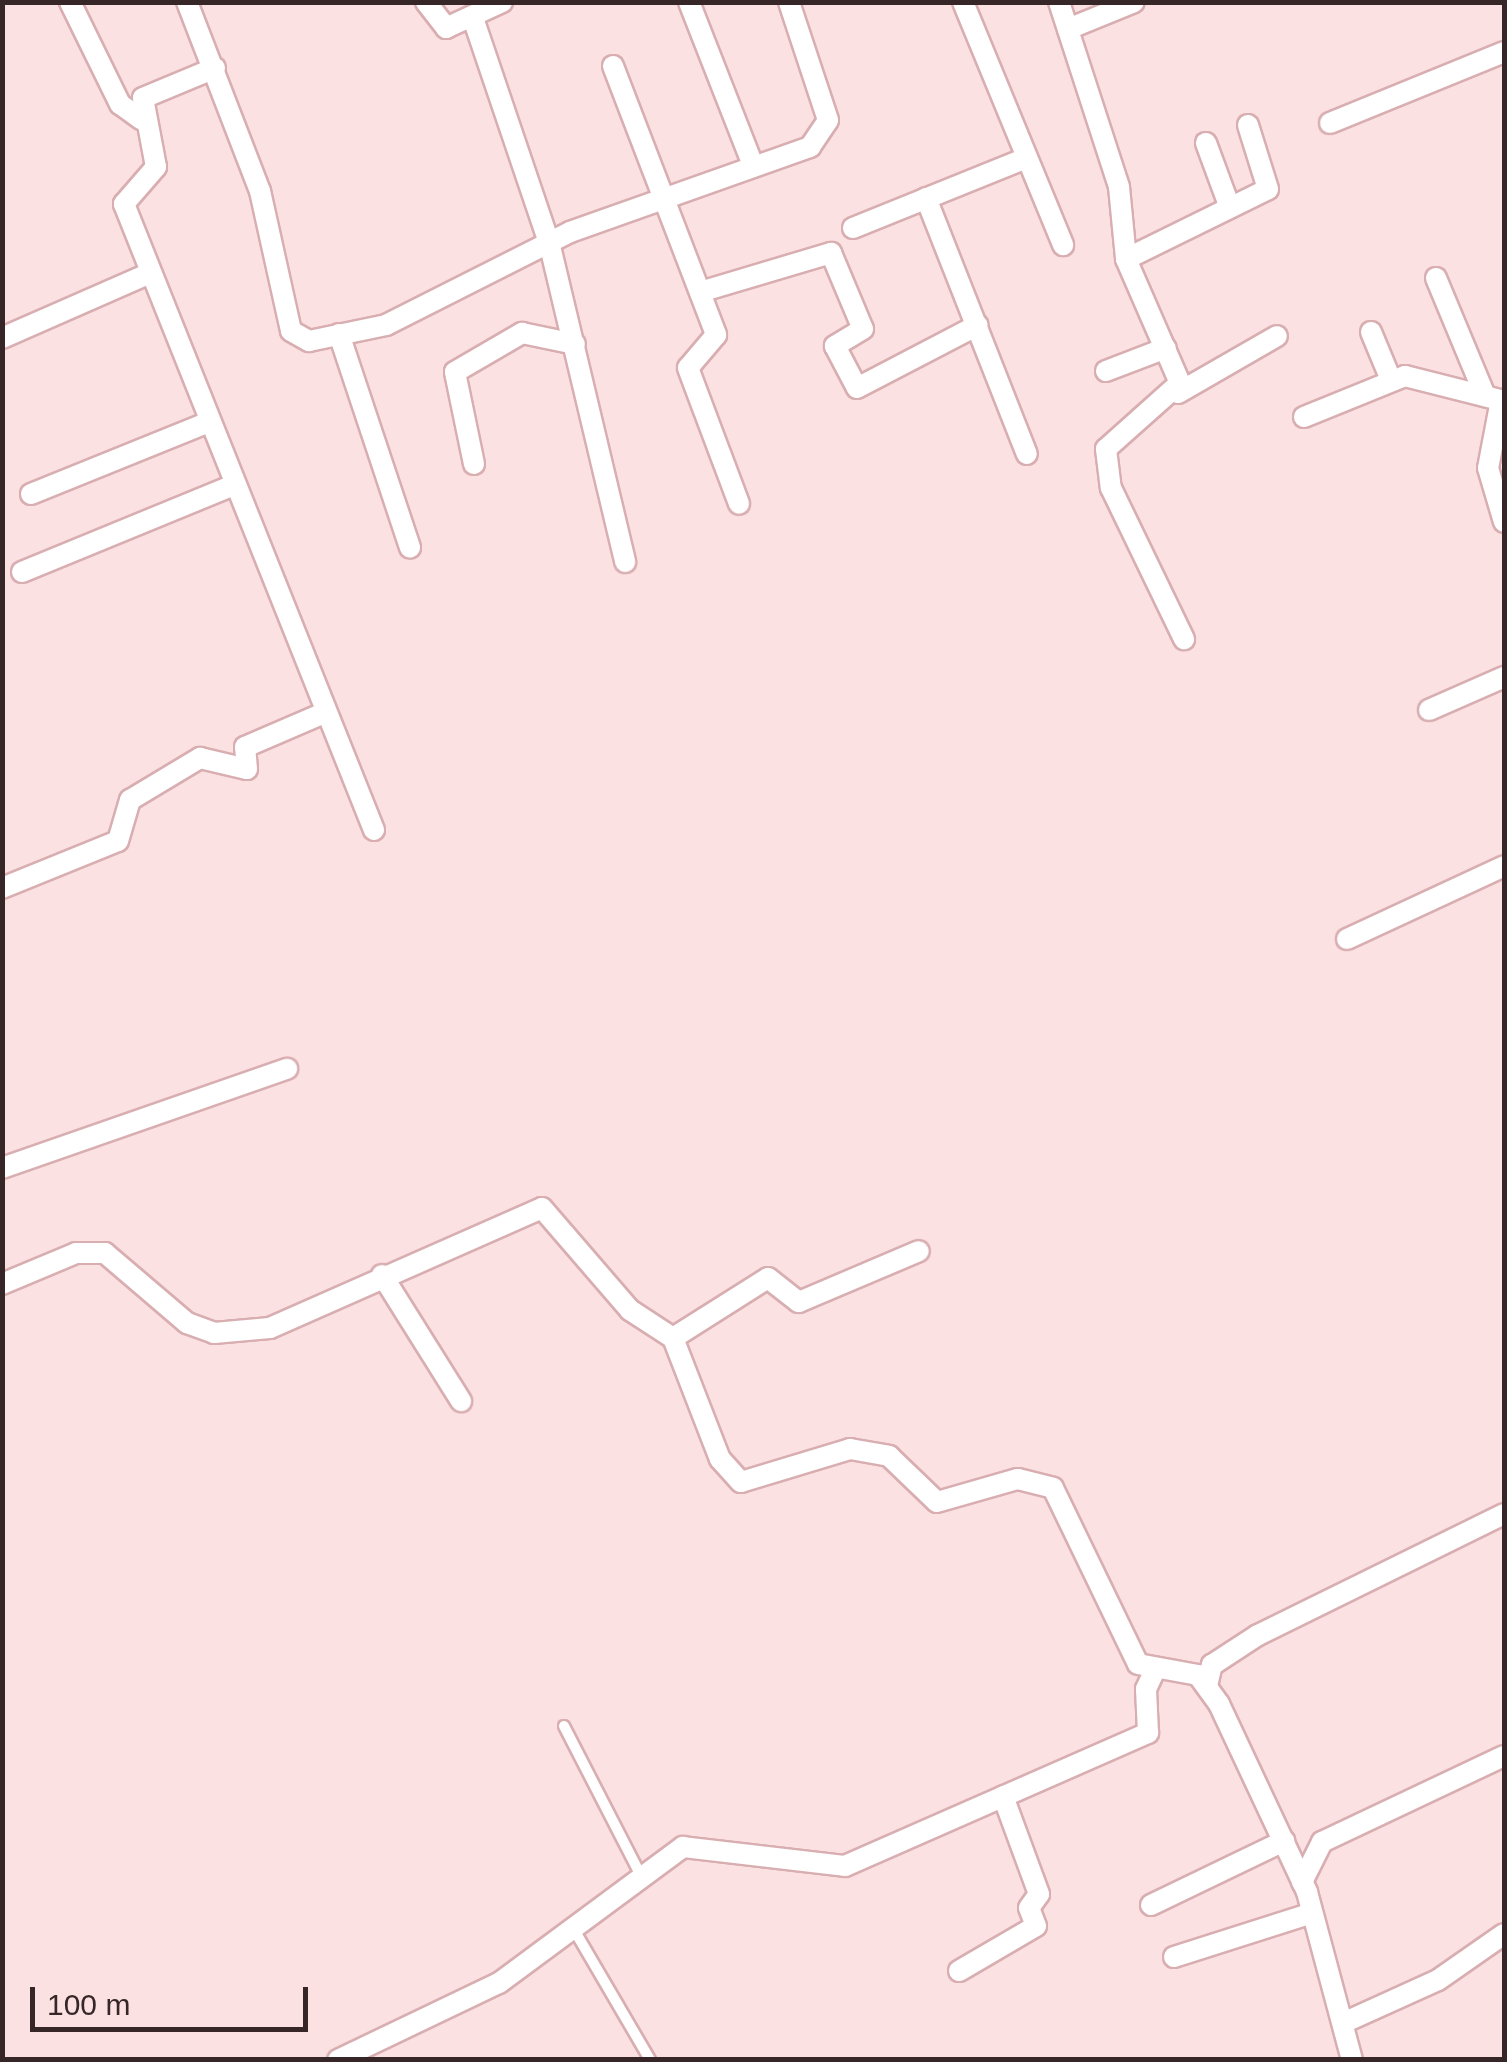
<!DOCTYPE html>
<html>
<head>
<meta charset="utf-8">
<style>
	body { margin:0 }
	#map { position:relative; width:1507px; height:2062px; overflow:hidden; background:#fce1e3; font-family:Arial,sans-serif }
	div>[style] { position:absolute }
	.roads { filter:drop-shadow(2px 0 #d8aeb1) drop-shadow(-2px 0 #d8aeb1) drop-shadow(0 2px #d8aeb1) drop-shadow(0 -2px #d8aeb1) }
	.service>* { height:10px; margin:-5px; padding:0 5px; transform-origin:5px; border-radius:5px; background:#fff }
	.minor>* { height:20px; margin:-10px; padding:0 10px; transform-origin:10px; border-radius:10px; background:#fff }
	span { translate:-50% -50%; white-space:nowrap; text-align:center; line-height:1.15; -webkit-text-stroke:10px #fce1e3; paint-order:stroke }
	.frame { position:absolute; inset:0; border:5px solid #362627; pointer-events:none }
	.scale { position:absolute; left:30px; top:1987px; width:278px; height:45px; box-sizing:border-box; border:5px solid #362627; border-top:0; padding-left:12px; font-size:30px; line-height:35px; white-space:nowrap; color:#362627; -webkit-text-stroke:8px #fce1e3; paint-order:stroke }
</style>
</head>
<body>
<div id="map">
	<div class="roads">
		<div class="service">
			<i style="left:564px;top:1726px;width:169px;rotate:62.8deg"></i>
			<i style="left:573px;top:1928px;width:153px;rotate:59.7deg"></i>
		</div>
		<div class="minor">
			<i style="left:70px;top:2px;width:114px;rotate:63.9deg"></i>
			<i style="left:120px;top:104px;width:26px;rotate:36deg"></i>
			<i style="left:187px;top:2px;width:203px;rotate:68.9deg"></i>
			<i style="left:260px;top:191px;width:143px;rotate:77.5deg"></i>
			<i style="left:291px;top:331px;width:21px;rotate:29deg"></i>
			<i style="left:309px;top:341px;width:79px;rotate:-11.7deg"></i>
			<i style="left:386px;top:325px;width:206px;rotate:-26.8deg"></i>
			<i style="left:570px;top:232px;width:255px;rotate:-19.5deg"></i>
			<i style="left:810px;top:147px;width:32px;rotate:-56deg"></i>
			<i style="left:828px;top:120px;width:124px;rotate:-108.3deg"></i>
			<i style="left:426px;top:2px;width:33px;rotate:52deg"></i>
			<i style="left:446px;top:28px;width:62px;rotate:-24.9deg"></i>
			<i style="left:689px;top:2px;width:175px;rotate:68.6deg"></i>
			<i style="left:963px;top:2px;width:263px;rotate:67.6deg"></i>
			<i style="left:1059px;top:2px;width:194px;rotate:72deg"></i>
			<i style="left:1119px;top:187px;width:72px;rotate:84.4deg"></i>
			<i style="left:1126px;top:259px;width:135px;rotate:66.5deg"></i>
			<i style="left:1180px;top:383px;width:99px;rotate:138.3deg"></i>
			<i style="left:1106px;top:449px;width:39px;rotate:83deg"></i>
			<i style="left:1111px;top:488px;width:168px;rotate:64.2deg"></i>
			<i style="left:474px;top:21px;width:233px;rotate:71.3deg"></i>
			<i style="left:549px;top:242px;width:329px;rotate:76.6deg"></i>
			<i style="left:1068px;top:29px;width:71px;rotate:-22.2deg"></i>
			<i style="left:613px;top:66px;width:288px;rotate:69deg"></i>
			<i style="left:716px;top:335px;width:43px;rotate:130.3deg"></i>
			<i style="left:688px;top:368px;width:145px;rotate:69.4deg"></i>
			<i style="left:215px;top:68px;width:78px;rotate:157.4deg"></i>
			<i style="left:143px;top:98px;width:70px;rotate:79.3deg"></i>
			<i style="left:156px;top:167px;width:49px;rotate:130.9deg"></i>
			<i style="left:124px;top:204px;width:674px;rotate:68.23deg"></i>
			<i style="left:1330px;top:123px;width:188px;rotate:-22.2deg"></i>
			<i style="left:1206px;top:143px;width:69px;rotate:69.7deg"></i>
			<i style="left:926px;top:198px;width:275px;rotate:68.5deg"></i>
			<i style="left:853px;top:228px;width:181px;rotate:-22deg"></i>
			<i style="left:1126px;top:259px;width:158px;rotate:-26.2deg"></i>
			<i style="left:1268px;top:189px;width:67px;rotate:-107.4deg"></i>
			<i style="left:1436px;top:278px;width:128px;rotate:67.4deg"></i>
			<i style="left:700px;top:292px;width:137px;rotate:-16.6deg"></i>
			<i style="left:831px;top:253px;width:82px;rotate:67.2deg"></i>
			<i style="left:863px;top:329px;width:33px;rotate:149deg"></i>
			<i style="left:835px;top:346px;width:47px;rotate:62.4deg"></i>
			<i style="left:857px;top:388px;width:136px;rotate:-27.5deg"></i>
			<i style="left:1371px;top:332px;width:52px;rotate:67.4deg"></i>
			<i style="left:339px;top:334px;width:225px;rotate:71.6deg"></i>
			<i style="left:2px;top:338px;width:159px;rotate:-23.7deg"></i>
			<i style="left:1106px;top:371px;width:64px;rotate:-21deg"></i>
			<i style="left:1178px;top:393px;width:114px;rotate:-29.9deg"></i>
			<i style="left:1501px;top:400px;width:69px;rotate:100.8deg"></i>
			<i style="left:1488px;top:468px;width:56px;rotate:73.5deg"></i>
			<i style="left:1304px;top:417px;width:109px;rotate:-22.1deg"></i>
			<i style="left:1405px;top:376px;width:102px;rotate:14.2deg"></i>
			<i style="left:474px;top:464px;width:94px;rotate:-101.7deg"></i>
			<i style="left:455px;top:372px;width:78px;rotate:-30.2deg"></i>
			<i style="left:522px;top:333px;width:54px;rotate:11.7deg"></i>
			<i style="left:31px;top:494px;width:192px;rotate:-22deg"></i>
			<i style="left:22px;top:572px;width:227px;rotate:-22.3deg"></i>
			<i style="left:1429px;top:710px;width:82px;rotate:-23.7deg"></i>
			<i style="left:2px;top:888px;width:125px;rotate:-22.1deg"></i>
			<i style="left:118px;top:841px;width:43px;rotate:-73.7deg"></i>
			<i style="left:130px;top:800px;width:82px;rotate:-31deg"></i>
			<i style="left:200px;top:758px;width:48px;rotate:13.2deg"></i>
			<i style="left:247px;top:769px;width:22px;rotate:-95deg"></i>
			<i style="left:245px;top:747px;width:86px;rotate:-23.3deg"></i>
			<i style="left:1347px;top:939px;width:173px;rotate:-24.9deg"></i>
			<i style="left:2px;top:1168px;width:302px;rotate:-19.2deg"></i>
			<i style="left:382px;top:1275px;width:149px;rotate:57.9deg"></i>
			<i style="left:2px;top:1284px;width:80px;rotate:-22.7deg"></i>
			<i style="left:76px;top:1253px;width:29px"></i>
			<i style="left:105px;top:1253px;width:108px;rotate:40.5deg"></i>
			<i style="left:187px;top:1323px;width:29px;rotate:20deg"></i>
			<i style="left:214px;top:1333px;width:56px;rotate:-5.1deg"></i>
			<i style="left:270px;top:1328px;width:297px;rotate:-23.8deg"></i>
			<i style="left:542px;top:1208px;width:135px;rotate:49.2deg"></i>
			<i style="left:630px;top:1310px;width:51px;rotate:33.1deg"></i>
			<i style="left:673px;top:1338px;width:130px;rotate:68.8deg"></i>
			<i style="left:720px;top:1459px;width:31px;rotate:48deg"></i>
			<i style="left:741px;top:1482px;width:114px;rotate:-16.8deg"></i>
			<i style="left:850px;top:1449px;width:40px;rotate:10deg"></i>
			<i style="left:889px;top:1456px;width:66px;rotate:43.8deg"></i>
			<i style="left:937px;top:1502px;width:84px;rotate:-15.9deg"></i>
			<i style="left:1018px;top:1479px;width:36px;rotate:14deg"></i>
			<i style="left:1053px;top:1488px;width:195px;rotate:64.2deg"></i>
			<i style="left:1138px;top:1664px;width:61px;rotate:10.4deg"></i>
			<i style="left:1198px;top:1675px;width:36px;rotate:54deg"></i>
			<i style="left:1219px;top:1704px;width:208px;rotate:64.9deg"></i>
			<i style="left:1307px;top:1892px;width:174px;rotate:75deg"></i>
			<i style="left:673px;top:1338px;width:112px;rotate:-32.3deg"></i>
			<i style="left:768px;top:1278px;width:39px;rotate:38deg"></i>
			<i style="left:799px;top:1302px;width:130px;rotate:-23deg"></i>
			<i style="left:1207px;top:1686px;width:22px;rotate:-77deg"></i>
			<i style="left:1212px;top:1665px;width:55px;rotate:-33.1deg"></i>
			<i style="left:1258px;top:1635px;width:274px;rotate:-26.2deg"></i>
			<i style="left:1302px;top:1882px;width:45px;rotate:-63.4deg"></i>
			<i style="left:1322px;top:1842px;width:201px;rotate:-25.3deg"></i>
			<i style="left:1151px;top:1905px;width:148px;rotate:-25.7deg"></i>
			<i style="left:1174px;top:1957px;width:145px;rotate:-17.7deg"></i>
			<i style="left:959px;top:1971px;width:89px;rotate:-30.3deg"></i>
			<i style="left:1036px;top:1926px;width:19px;rotate:-111deg"></i>
			<i style="left:1029px;top:1908px;width:17px;rotate:-54deg"></i>
			<i style="left:1039px;top:1894px;width:104px;rotate:-110.2deg"></i>
			<i style="left:1343px;top:2023px;width:104px;rotate:-24.4deg"></i>
			<i style="left:1438px;top:1980px;width:80px;rotate:-34.9deg"></i>
			<i style="left:338px;top:2060px;width:178px;rotate:-25.6deg"></i>
			<i style="left:499px;top:1983px;width:229px;rotate:-36.5deg"></i>
			<i style="left:683px;top:1847px;width:163px;rotate:6.7deg"></i>
			<i style="left:845px;top:1866px;width:331px;rotate:-23.7deg"></i>
			<i style="left:1148px;top:1733px;width:44px;rotate:-92.6deg"></i>
			<i style="left:1146px;top:1689px;width:21px;rotate:-65deg"></i>
		</div>
	</div>
	<div class="frame"></div>
	<div class="scale">100 m</div>
</div>
</body>
</html>
